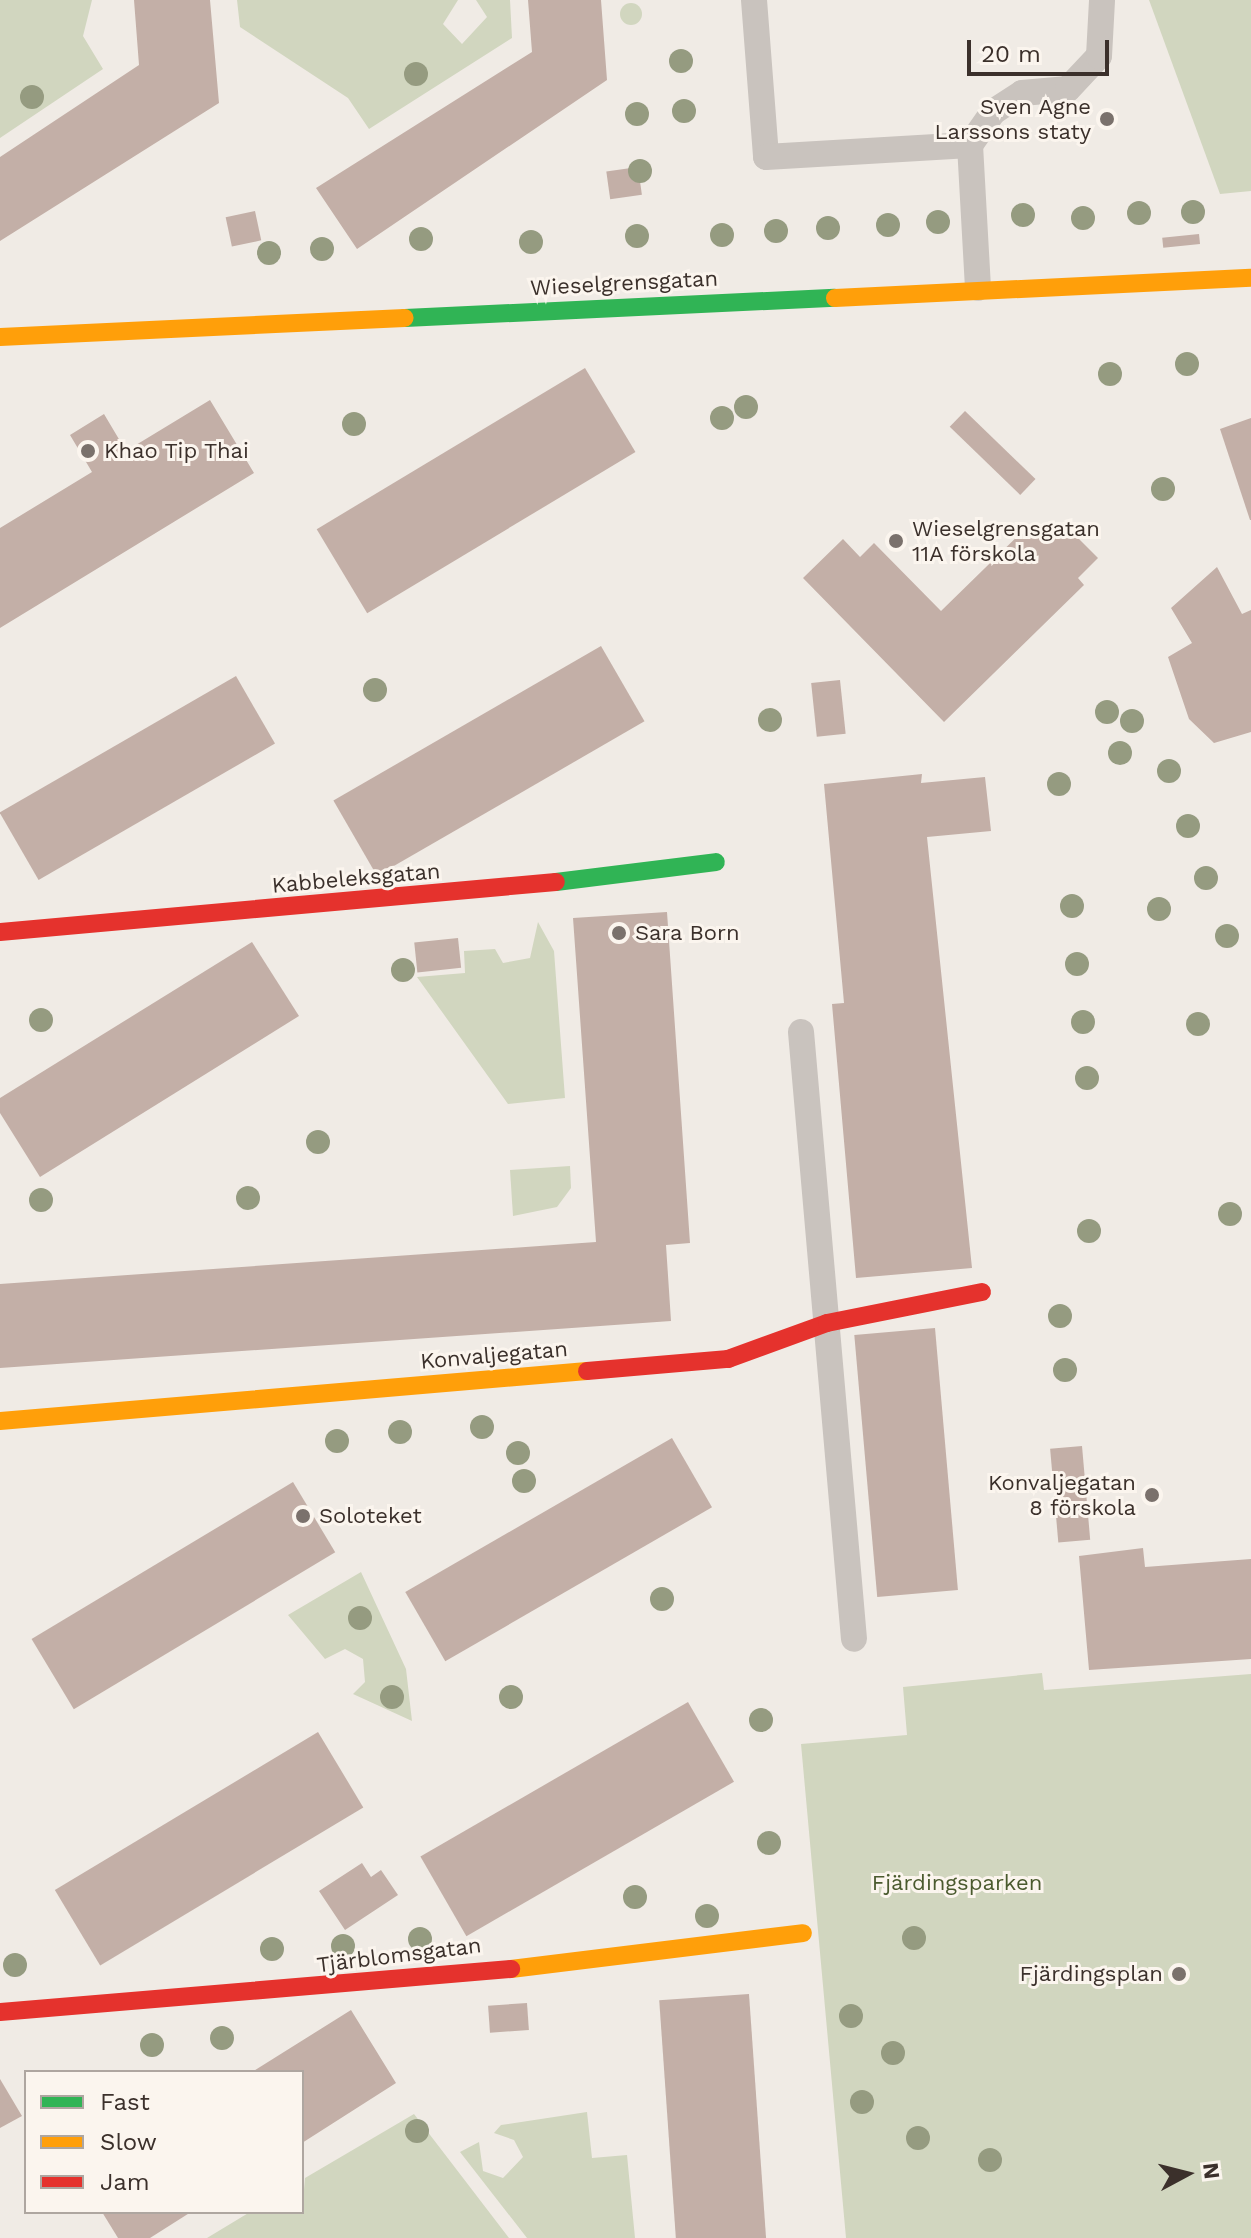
<!DOCTYPE html>
<html>
<head>
<meta charset="utf-8">
<style>
	body { margin:0 }
	#map { position:relative; width:1251px; height:2238px; overflow:hidden; background:#f0ebe5; font-family:"Work Sans",sans-serif }
	div>[style] { position:absolute }
	.green>* { inset:0; background:#d1d6bf }
	.round { border-radius:50% }
	.building>* { inset:0; background:#c3afa7; transform-origin:0 0 }
	.lane>* { height:26px; margin:-13px; padding:0 13px; transform-origin:13px; border-radius:13px; background:#c9c3be }
	.fast>* { height:18px; margin:-9px; padding:0 9px; transform-origin:9px; border-radius:9px; background:#30b455 }
	.slow>* { height:18px; margin:-9px; padding:0 9px; transform-origin:9px; border-radius:9px; background:#ff9f0a }
	.jam>* { height:18px; margin:-9px; padding:0 9px; transform-origin:9px; border-radius:9px; background:#e5322d }
	.trees>* { width:24px; height:24px; margin:-12px; border-radius:50%; background:#959b80 }
	.dots>* { width:22px; height:22px; translate:-50% -50%; box-sizing:border-box; border:4px solid #fbf5ee; border-radius:50% }
	span { translate:-50% -50%; white-space:nowrap; text-align:center; line-height:1.15; -webkit-text-stroke:6px #fbf5ee; paint-order:stroke }
	.poi-label { font-size:22px; color:#3b302b }
	.right { translate:-100% -50%; text-align:right }
	.left { translate:0 -50%; text-align:left }
	.street-label { font-size:22px; color:#3b302b }
	.park-label { font-size:22px; color:#4a5a2e }
	.legend { position:absolute; left:24px; top:2070px; width:280px; height:144px; box-sizing:border-box; background:#fbf5ee; border:2px solid #aea6a0; margin:0; padding:10px 14px; list-style:none; font-size:24px; color:#3b302b }
	.legend li { display:flex; align-items:center; gap:16px; height:40px }
	.legend b { width:40px; border:2px solid #aea6a0 }
	.north { position:absolute; left:1147px; top:2134px; width:80px; height:80px; -webkit-text-stroke:6px #fbf5ee; paint-order:stroke; rotate:83deg; font-size:22px; font-weight:700; line-height:32px; text-align:center; color:#3b302b }
	.north::after { content:''; display:block; margin:auto; width:28px; height:36px; background:#3b302b; clip-path:polygon(50% 0,100% 100%,50% 72%,0 100%) }
	.scale { position:absolute; left:967px; top:40px; width:142px; height:36px; box-sizing:border-box; border:4px solid #3b302b; border-top:0; padding-left:10px; font-size:24px; line-height:28px; white-space:nowrap; color:#3b302b; -webkit-text-stroke:6px #fbf5ee; paint-order:stroke }
</style>
</head>
<body>
<div id="map">
	<div class="green">
		<i style="clip-path:polygon(0 0,92px 0,83px 36px,103px 69px,0 138px)"></i>
		<i style="clip-path:polygon(237px 0,458px 0,443px 24px,462px 44px,487px 17px,476px 0,510px 0,512px 38px,369px 129px,348px 98px,240px 27px)"></i>
		<i style="clip-path:polygon(1149px 0,1251px 0,1251px 191px,1220px 194px)"></i>
		<i class="round" style="left:620px;top:3px;width:22px;height:22px"></i>
		<i style="clip-path:polygon(538px 922px,554px 951px,565px 1098px,508px 1104px,417px 977px,465px 973px,464px 951px,495px 949px,503px 963px,530px 958px)"></i>
		<i style="clip-path:polygon(570px 1166px,571px 1188px,557px 1207px,513px 1216px,510px 1170px)"></i>
		<i style="clip-path:polygon(361px 1572px,406px 1669px,412px 1721px,353px 1694px,365px 1682px,363px 1659px,345px 1649px,325px 1659px,288px 1615px)"></i>
		<i style="clip-path:polygon(1042px 1673px,1044px 1690px,1251px 1674px,1251px 2238px,846px 2238px,801px 1744px,907px 1735px,903px 1687px)"></i>
		<i style="clip-path:polygon(587px 2112px,592px 2158px,627px 2155px,635px 2238px,527px 2238px,460px 2152px,479px 2142px,483px 2171px,503px 2178px,523px 2157px,514px 2140px,494px 2133px,501px 2125px)"></i>
		<i style="clip-path:polygon(414px 2114px,509px 2238px,207px 2238px,250px 2212px,302px 2212px,305px 2178px)"></i>
	</div>
	<div class="building">
		<i style="clip-path:polygon(134px 0,210px 0,219px 103px,0 241px,0 157px,139px 65px)"></i>
		<i style="clip-path:polygon(528px 0,601px 0,607px 80px,357px 249px,316px 188px,532px 52px)"></i>
		<i style="left:638px;top:167px;width:28px;height:32px;rotate:82deg"></i>
		<i style="left:255px;top:211px;width:30px;height:30px;rotate:78deg"></i>
		<i style="left:1199px;top:234px;width:10px;height:37px;rotate:84deg"></i>
		<i style="left:585px;top:368px;width:98px;height:313px;rotate:59deg"></i>
		<i style="clip-path:polygon(210px 400px,254px 473px,0 628px,0 528px,92px 472px,70px 435px,104px 414px,126px 451px)"></i>
		<i style="left:965px;top:411px;width:98px;height:22px;rotate:44deg"></i>
		<i style="clip-path:polygon(1251px 418px,1251px 520px,1250px 520px,1220px 429px)"></i>
		<i style="clip-path:polygon(1029px 525px,1046px 543px,1065px 525px,1098px 558px,1078px 578px,1084px 585px,944px 722px,803px 578px,843px 539px,860px 557px,874px 543px,941px 611px)"></i>
		<i style="clip-path:polygon(1217px 567px,1242px 614px,1251px 610px,1251px 732px,1214px 743px,1189px 719px,1168px 657px,1192px 643px,1171px 608px)"></i>
		<i style="left:601px;top:646px;width:87px;height:309px;rotate:60deg"></i>
		<i style="left:236px;top:676px;width:78px;height:273px;rotate:60deg"></i>
		<i style="left:840px;top:680px;width:54px;height:29px;rotate:84deg"></i>
		<i style="clip-path:polygon(922px 774px,921px 783px,985px 777px,991px 831px,927px 837px,972px 1268px,856px 1278px,832px 1004px,844px 1003px,824px 784px)"></i>
		<i style="clip-path:polygon(667px 912px,690px 1243px,666px 1245px,671px 1321px,0 1368px,0 1284px,596px 1242px,573px 918px)"></i>
		<i style="left:458px;top:938px;width:30px;height:44px;rotate:84deg"></i>
		<i style="clip-path:polygon(252px 942px,299px 1016px,40px 1177px,0 1113px,0 1098px)"></i>
		<i style="left:935px;top:1328px;width:263px;height:81px;rotate:85deg"></i>
		<i style="left:672px;top:1438px;width:80px;height:308px;rotate:60deg"></i>
		<i style="left:1082px;top:1446px;width:94px;height:32px;rotate:85deg"></i>
		<i style="left:293px;top:1482px;width:82px;height:305px;rotate:59deg"></i>
		<i style="clip-path:polygon(1143px 1548px,1145px 1567px,1251px 1559px,1251px 1659px,1089px 1670px,1079px 1556px)"></i>
		<i style="left:688px;top:1702px;width:92px;height:309px;rotate:60deg"></i>
		<i style="left:318px;top:1732px;width:88px;height:307px;rotate:59deg"></i>
		<i style="clip-path:polygon(362px 1863px,371px 1877px,381px 1870px,398px 1895px,345px 1930px,319px 1891px)"></i>
		<i style="left:749px;top:1994px;width:245px;height:90px;rotate:86deg"></i>
		<i style="left:527px;top:2003px;width:27px;height:39px;rotate:86deg"></i>
		<i style="clip-path:polygon(351px 2010px,396px 2083px,302px 2143px,302px 2072px,252px 2072px)"></i>
		<i style="clip-path:polygon(0 2079px,22px 2116px,0 2128px)"></i>
		<i style="clip-path:polygon(102px 2212px,191px 2212px,150px 2238px,118px 2238px)"></i>
	</div>
	<div class="lane">
		<i style="left:754px;top:0;width:157px;rotate:85.6deg"></i>
		<i style="left:766px;top:157px;width:204px;rotate:-3.4deg"></i>
		<i style="left:970px;top:145px;width:40px;rotate:-55.1deg"></i>
		<i style="left:993px;top:112px;width:35px;rotate:-33deg"></i>
		<i style="left:1022px;top:93px;width:46px;rotate:-5deg"></i>
		<i style="left:1068px;top:89px;width:45px;rotate:-46.8deg"></i>
		<i style="left:1099px;top:56px;width:56px;rotate:-86.9deg"></i>
		<i style="left:970px;top:145px;width:143px;rotate:86.8deg"></i>
		<i style="left:801px;top:1032px;width:609px;rotate:85.01deg"></i>
	</div>
	<div class="fast">
		<i style="left:405px;top:318px;width:430px;rotate:-2.7deg"></i>
		<i style="left:556px;top:882px;width:161px;rotate:-7.1deg"></i>
	</div>
	<div class="slow">
		<i style="left:835px;top:298px;width:416px;rotate:-2.8deg"></i>
		<i style="left:0;top:337px;width:405px;rotate:-2.7deg"></i>
		<i style="left:0;top:1421px;width:589px;rotate:-4.87deg"></i>
		<i style="left:511px;top:1969px;width:294px;rotate:-7deg"></i>
	</div>
	<div class="jam">
		<i style="left:0;top:932px;width:558px;rotate:-5.14deg"></i>
		<i style="left:587px;top:1371px;width:142px;rotate:-4.9deg"></i>
		<i style="left:728px;top:1359px;width:105px;rotate:-20deg"></i>
		<i style="left:827px;top:1323px;width:158px;rotate:-11.3deg"></i>
		<i style="left:0;top:2012px;width:513px;rotate:-4.81deg"></i>
	</div>
	<div class="trees">
		<i style="left:681px;top:61px"></i>
		<i style="left:416px;top:74px"></i>
		<i style="left:32px;top:97px"></i>
		<i style="left:684px;top:111px"></i>
		<i style="left:637px;top:114px"></i>
		<i style="left:640px;top:171px"></i>
		<i style="left:1193px;top:212px"></i>
		<i style="left:1139px;top:213px"></i>
		<i style="left:1023px;top:215px"></i>
		<i style="left:1083px;top:218px"></i>
		<i style="left:938px;top:222px"></i>
		<i style="left:888px;top:225px"></i>
		<i style="left:828px;top:228px"></i>
		<i style="left:776px;top:231px"></i>
		<i style="left:722px;top:235px"></i>
		<i style="left:637px;top:236px"></i>
		<i style="left:421px;top:239px"></i>
		<i style="left:531px;top:242px"></i>
		<i style="left:322px;top:249px"></i>
		<i style="left:269px;top:253px"></i>
		<i style="left:1187px;top:364px"></i>
		<i style="left:1110px;top:374px"></i>
		<i style="left:746px;top:407px"></i>
		<i style="left:722px;top:418px"></i>
		<i style="left:354px;top:424px"></i>
		<i style="left:1163px;top:489px"></i>
		<i style="left:375px;top:690px"></i>
		<i style="left:1107px;top:712px"></i>
		<i style="left:770px;top:720px"></i>
		<i style="left:1132px;top:721px"></i>
		<i style="left:1120px;top:753px"></i>
		<i style="left:1169px;top:771px"></i>
		<i style="left:1059px;top:784px"></i>
		<i style="left:1188px;top:826px"></i>
		<i style="left:1206px;top:878px"></i>
		<i style="left:1072px;top:906px"></i>
		<i style="left:1159px;top:909px"></i>
		<i style="left:1227px;top:936px"></i>
		<i style="left:1077px;top:964px"></i>
		<i style="left:403px;top:970px"></i>
		<i style="left:41px;top:1020px"></i>
		<i style="left:1083px;top:1022px"></i>
		<i style="left:1198px;top:1024px"></i>
		<i style="left:1087px;top:1078px"></i>
		<i style="left:318px;top:1142px"></i>
		<i style="left:248px;top:1198px"></i>
		<i style="left:41px;top:1200px"></i>
		<i style="left:1230px;top:1214px"></i>
		<i style="left:1089px;top:1231px"></i>
		<i style="left:1060px;top:1316px"></i>
		<i style="left:1065px;top:1370px"></i>
		<i style="left:482px;top:1427px"></i>
		<i style="left:400px;top:1432px"></i>
		<i style="left:337px;top:1441px"></i>
		<i style="left:518px;top:1453px"></i>
		<i style="left:524px;top:1481px"></i>
		<i style="left:662px;top:1599px"></i>
		<i style="left:360px;top:1618px"></i>
		<i style="left:392px;top:1697px"></i>
		<i style="left:511px;top:1697px"></i>
		<i style="left:761px;top:1720px"></i>
		<i style="left:769px;top:1843px"></i>
		<i style="left:635px;top:1897px"></i>
		<i style="left:707px;top:1916px"></i>
		<i style="left:914px;top:1938px"></i>
		<i style="left:420px;top:1939px"></i>
		<i style="left:343px;top:1946px"></i>
		<i style="left:272px;top:1949px"></i>
		<i style="left:15px;top:1965px"></i>
		<i style="left:851px;top:2016px"></i>
		<i style="left:222px;top:2038px"></i>
		<i style="left:152px;top:2045px"></i>
		<i style="left:893px;top:2053px"></i>
		<i style="left:862px;top:2102px"></i>
		<i style="left:417px;top:2131px"></i>
		<i style="left:918px;top:2138px"></i>
		<i style="left:990px;top:2160px"></i>
	</div>
	<div class="dots">
		<i style="left:1107px;top:119px;background:#7a716c"></i>
		<i style="left:88px;top:451px;background:#7a716c"></i>
		<i style="left:896px;top:541px;background:#7a716c"></i>
		<i style="left:619px;top:933px;background:#7a716c"></i>
		<i style="left:1152px;top:1495px;background:#7a716c"></i>
		<i style="left:303px;top:1516px;background:#7a716c"></i>
		<i style="left:1179px;top:1974px;background:#7a716c"></i>
	</div>
	<div class="poi-label">
		<span class="right" style="left:1091px;top:119px">Sven Agne<br>Larssons staty</span>
		<span class="left" style="left:104px;top:451px">Khao Tip Thai</span>
		<span class="left" style="left:912px;top:541px">Wieselgrensgatan<br>11A förskola</span>
		<span class="left" style="left:635px;top:933px">Sara Born</span>
		<span class="right" style="left:1136px;top:1495px">Konvaljegatan<br>8 förskola</span>
		<span class="left" style="left:319px;top:1516px">Soloteket</span>
		<span class="right" style="left:1163px;top:1974px">Fjärdingsplan</span>
	</div>
	<div class="street-label">
		<span style="left:624px;top:283px;rotate:-3deg">Wieselgrensgatan</span>
		<span style="left:356px;top:878px;rotate:-5deg">Kabbeleksgatan</span>
		<span style="left:494px;top:1355px;rotate:-5deg">Konvaljegatan</span>
		<span style="left:399px;top:1955px;rotate:-7deg">Tjärblomsgatan</span>
	</div>
	<div class="park-label">
		<span style="left:957px;top:1883px">Fjärdingsparken</span>
	</div>
	<ul class="legend">
	<li><b style="height:10px;background:#30b455"></b>Fast</li>
	<li><b style="height:10px;background:#ff9f0a"></b>Slow</li>
	<li><b style="height:10px;background:#e5322d"></b>Jam</li>
	</ul>
	<div class="north">N</div>
	<div class="scale">20 m</div>
</div>
</body>
</html>
